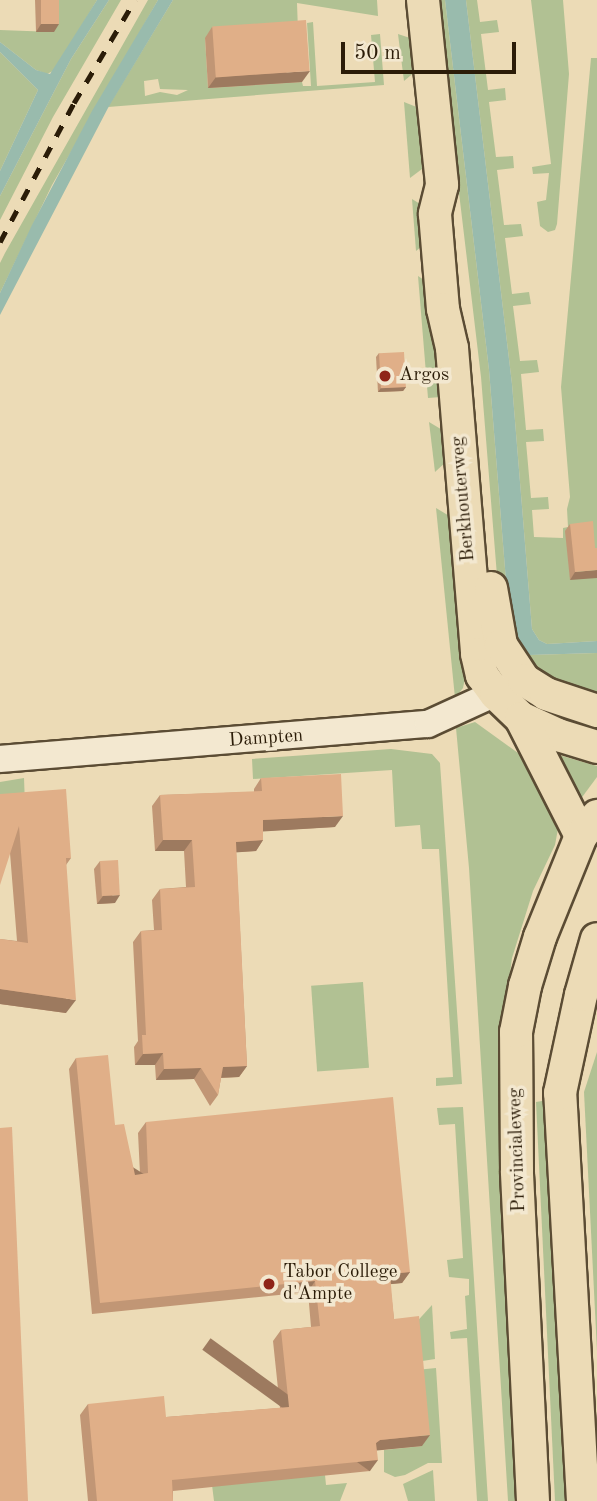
<!DOCTYPE html>
<html>
<head>
<meta charset="utf-8">
<style>
	body { margin:0 }
	#map { position:relative; width:597px; height:1501px; overflow:hidden; background:#ecdbb6; font-family:"Old Standard TT",serif }
	div>[style] { position:absolute }
	.green>* { inset:0; background:#b1c193; transform-origin:0 0 }
	.water>* { inset:0; background:#99bbad }
	.roads { filter:drop-shadow(2px 0 #5b4c34) drop-shadow(-2px 0 #5b4c34) drop-shadow(0 2px #5b4c34) drop-shadow(0 -2px #5b4c34) }
	.minor>* { height:26px; margin:-13px; padding:0 13px; transform-origin:13px; border-radius:13px; background:#f3e8d0 }
	.major>* { height:32px; margin:-16px; padding:0 16px; transform-origin:16px; border-radius:16px; background:#ecdbb6 }
	.rail>* { height:5px; margin-top:-2.5px; transform-origin:0; background:repeating-linear-gradient(90deg,#2b1c08 0 12px,transparent 0 24px) }
	.wall>* { inset:0; background:#c19675 }
	.shaded-wall>* { inset:0; background:#9d7a5f; transform-origin:0 0 }
	.building>* { inset:0; background:#e0af88; transform-origin:0 0 }
	.dots>* { width:19px; height:19px; translate:-50% -50%; box-sizing:border-box; border:4px solid #f3e8d0; border-radius:50% }
	span { translate:-50% -50%; white-space:nowrap; text-align:center; line-height:1.15; -webkit-text-stroke:7px #f3e8d0; paint-order:stroke }
	.poi-label { font-size:19px; color:#2b1c08 }
	.left { translate:0 -50%; text-align:left }
	.street-label { font-size:19px; color:#2b1c08 }
	.scale { position:absolute; left:341px; top:42px; width:175px; height:32px; box-sizing:border-box; border:4px solid #2b1c08; border-top:0; padding-left:9px; font-size:21px; line-height:24px; white-space:nowrap; color:#2b1c08; -webkit-text-stroke:5px #f3e8d0; paint-order:stroke }
</style>
</head>
<body>
<div id="map">
	<div class="green">
		<i style="clip-path:polygon(54px 0,97px 0,55px 70px,47px 74px,36px 70px,0 42px,0 30px,54px 32px)"></i>
		<i style="clip-path:polygon(109px 0,121px 0,53px 117px,0 220px,0 196px,71px 59px)"></i>
		<i style="clip-path:polygon(148px 0,158px 0,52px 185px,0 293px,0 263px,5px 253px)"></i>
		<i style="clip-path:polygon(evenodd,173px 0,377px 0,378px 16px,297px 3px,298px 31px,205px 38px,208px 88px,302px 82px,303px 86px,311px 86px,307px 23px,313px 22px,317px 86px,375px 82px,371px 35px,380px 34px,384px 85px,108px 107px,173px 0,158px 79px,160px 89px,188px 90px,177px 95px,160px 92px,145px 96px,144px 81px,158px 79px)"></i>
		<i style="clip-path:polygon(436px 0,445px 0,489px 370px,508px 606px,515px 638px,530px 655px,597px 653px,597px 700px,541px 681px,500px 613px,481px 377px)"></i>
		<i style="clip-path:polygon(466px 0,477px 0,480px 22px,497px 20px,499px 32px,481px 34px,488px 90px,505px 88px,506px 100px,489px 102px,496px 157px,513px 156px,514px 168px,497px 170px,504px 225px,521px 224px,523px 236px,505px 238px,512px 294px,529px 292px,531px 304px,513px 306px,520px 361px,537px 360px,539px 372px,521px 374px,526px 430px,543px 429px,544px 441px,526px 442px,531px 498px,548px 497px,549px 509px,532px 510px,534px 537px,563px 538px,563px 528px,568px 527px,567px 509px,570px 497px,561px 387px,591px 58px,597px 58px,597px 641px,547px 644px,539px 640px,532px 629px,512px 384px)"></i>
		<i style="clip-path:polygon(531px 0,563px 0,569px 74px,557px 224px,555px 230px,548px 232px,540px 226px,537px 202px,546px 200px,549px 173px,533px 174px,532px 167px,551px 164px)"></i>
		<i style="clip-path:polygon(398px 34px,413px 39px,416px 71px,404px 81px)"></i>
		<i style="clip-path:polygon(0 52px,38px 90px,0 171px)"></i>
		<i style="clip-path:polygon(404px 102px,419px 108px,426px 166px,410px 178px)"></i>
		<i style="clip-path:polygon(412px 199px,425px 207px,427px 242px,416px 251px)"></i>
		<i style="clip-path:polygon(418px 276px,430px 284px,441px 397px,428px 398px)"></i>
		<i style="clip-path:polygon(429px 422px,444px 431px,447px 461px,435px 472px)"></i>
		<i style="clip-path:polygon(436px 508px,451px 517px,466px 673px,463px 688px,455px 698px)"></i>
		<i style="clip-path:polygon(475px 722px,525px 758px,560px 818px,555px 845px,533px 891px,512px 958px,500px 1052px,504px 1163px,528px 1501px,508px 1501px,469px 868px,456px 728px)"></i>
		<i style="clip-path:polygon(391px 749px,432px 754px,440px 763px,462px 1084px,436px 1086px,436px 1078px,453px 1077px,439px 849px,422px 849px,420px 825px,395px 827px,392px 770px,253px 779px,252px 759px)"></i>
		<i style="clip-path:polygon(552px 753px,597px 766px,597px 777px,577px 804px)"></i>
		<i style="clip-path:polygon(24px 778px,25px 805px,0 807px,0 782px)"></i>
		<i style="left:363px;top:982px;width:86px;height:52px;rotate:86deg"></i>
		<i style="clip-path:polygon(597px 1052px,597px 1351px,584px 1092px)"></i>
		<i style="clip-path:polygon(548px 1100px,572px 1501px,555px 1501px,536px 1102px)"></i>
		<i style="clip-path:polygon(463px 1107px,488px 1501px,477px 1501px,467px 1338px,451px 1339px,450px 1332px,467px 1329px,465px 1296px,469px 1295px,469px 1279px,449px 1277px,447px 1260px,463px 1258px,455px 1124px,439px 1125px,437px 1108px)"></i>
		<i style="clip-path:polygon(432px 1305px,435px 1359px,416px 1362px,412px 1327px)"></i>
		<i style="clip-path:polygon(436px 1368px,442px 1463px,428px 1463px,405px 1475px,395px 1477px,384px 1472px,384px 1450px,422px 1446px,416px 1370px)"></i>
		<i style="clip-path:polygon(433px 1470px,435px 1501px,408px 1501px,403px 1484px)"></i>
		<i style="clip-path:polygon(325px 1475px,326px 1485px,347px 1483px,340px 1501px,214px 1501px,212px 1485px)"></i>
	</div>
	<div class="water">
		<i style="clip-path:polygon(97px 0,109px 0,71px 59px,0 196px,0 171px,38px 90px,0 52px,0 42px,36px 70px,50px 74px)"></i>
		<i style="clip-path:polygon(158px 0,173px 0,108px 108px,0 315px,0 293px,32px 225px,92px 111px)"></i>
		<i style="clip-path:polygon(445px 0,466px 0,512px 384px,532px 629px,539px 640px,547px 644px,597px 641px,597px 653px,530px 655px,515px 638px,508px 606px,489px 370px)"></i>
	</div>
	<div class="roads">
		<div class="minor">
			<i style="left:0;top:759px;width:429px;rotate:-4.7deg"></i>
			<i style="left:428px;top:724px;width:94px;rotate:-24.6deg"></i>
		</div>
		<div class="major">
			<i style="left:423px;top:0;width:186px;rotate:84.1deg"></i>
			<i style="left:442px;top:185px;width:30px;rotate:104deg"></i>
			<i style="left:435px;top:214px;width:95px;rotate:85.2deg"></i>
			<i style="left:443px;top:309px;width:40px;rotate:77deg"></i>
			<i style="left:452px;top:348px;width:307px;rotate:85.3deg"></i>
			<i style="left:477px;top:654px;width:22px;rotate:77deg"></i>
			<i style="left:482px;top:675px;width:24px;rotate:54deg"></i>
			<i style="left:496px;top:694px;width:35px;rotate:44deg"></i>
			<i style="left:521px;top:718px;width:41px;rotate:24.7deg"></i>
			<i style="left:558px;top:735px;width:41px;rotate:17.1deg"></i>
			<i style="left:491px;top:588px;width:58px;rotate:80deg"></i>
			<i style="left:501px;top:645px;width:42px;rotate:56.7deg"></i>
			<i style="left:524px;top:680px;width:26px;rotate:32deg"></i>
			<i style="left:546px;top:694px;width:54px;rotate:18.4deg"></i>
			<i style="left:521px;top:718px;width:132px;rotate:63deg"></i>
			<i style="left:533px;top:1501px;width:330px;rotate:-92.8deg"></i>
			<i style="left:517px;top:1171px;width:139px;rotate:-90.4deg"></i>
			<i style="left:516px;top:1032px;width:47px;rotate:-78.9deg"></i>
			<i style="left:525px;top:986px;width:51px;rotate:-73deg"></i>
			<i style="left:540px;top:937px;width:109px;rotate:-67.9deg"></i>
			<i style="left:581px;top:836px;width:26px;rotate:-51deg"></i>
			<i style="left:583px;top:1501px;width:409px;rotate:-93.2deg"></i>
			<i style="left:560px;top:1093px;width:100px;rotate:-77.9deg"></i>
			<i style="left:581px;top:995px;width:58px;rotate:-74.1deg"></i>
		</div>
	</div>
	<div class="rail">
		<i style="left:0;top:242px;width:157px;rotate:-62deg"></i>
		<i style="left:74px;top:103px;width:120px;rotate:-59.4deg"></i>
	</div>
	<div class="wall">
		<i style="clip-path:polygon(35px 0,59px 0,54px 32px,36px 32px)"></i>
		<i style="clip-path:polygon(212px 27px,302px 82px,208px 88px,205px 38px)"></i>
		<i style="clip-path:polygon(379px 353px,406px 387px,403px 391px,378px 392px,376px 357px)"></i>
		<i style="clip-path:polygon(570px 524px,595px 548px,570px 580px,565px 531px)"></i>
		<i style="clip-path:polygon(261px 778px,335px 827px,263px 831px,263px 840px,256px 851px,236px 852px,247px 1066px,239px 1077px,221px 1078px,218px 1095px,210px 1106px,194px 1079px,156px 1080px,155px 1065px,135px 1065px,134px 1047px,138px 1041px,133px 942px,141px 931px,154px 930px,152px 900px,160px 889px,186px 887px,184px 851px,155px 851px,152px 806px,160px 795px,254px 792px,254px 789px)"></i>
		<i style="clip-path:polygon(0 794px,71px 858px,66px 865px,66px 1013px,0 1004px,0 939px,17px 941px,10px 853px)"></i>
		<i style="clip-path:polygon(100px 861px,115px 903px,97px 904px,94px 869px)"></i>
		<i style="clip-path:polygon(76px 1058px,115px 1125px,135px 1175px,140px 1174px,138px 1133px,146px 1122px,410px 1272px,402px 1283px,390px 1284px,394px 1319px,422px 1446px,377px 1450px,370px 1471px,173px 1491px,173px 1501px,88px 1501px,80px 1415px,88px 1404px,166px 1417px,280px 1408px,273px 1341px,281px 1330px,311px 1327px,308px 1292px,92px 1314px,69px 1069px)"></i>
	</div>
	<div class="shaded-wall">
		<i style="clip-path:polygon(41px 24px,59px 24px,54px 32px,36px 32px)"></i>
		<i style="clip-path:polygon(310px 71px,302px 82px,208px 88px,216px 77px)"></i>
		<i style="clip-path:polygon(406px 387px,403px 391px,378px 392px,381px 388px)"></i>
		<i style="clip-path:polygon(597px 570px,597px 578px,570px 580px,575px 572px)"></i>
		<i style="clip-path:polygon(343px 816px,335px 827px,255px 832px,263px 820px)"></i>
		<i style="clip-path:polygon(163px 840px,192px 840px,184px 851px,155px 851px)"></i>
		<i style="clip-path:polygon(263px 840px,256px 851px,228px 853px,236px 842px)"></i>
		<i style="clip-path:polygon(120px 895px,115px 903px,97px 904px,103px 896px)"></i>
		<i style="clip-path:polygon(0 989px,76px 1000px,66px 1013px,0 1004px)"></i>
		<i style="clip-path:polygon(163px 1053px,155px 1065px,135px 1065px,143px 1054px)"></i>
		<i style="clip-path:polygon(247px 1066px,239px 1077px,215px 1078px,223px 1067px)"></i>
		<i style="clip-path:polygon(201px 1068px,194px 1079px,156px 1080px,164px 1069px)"></i>
		<i style="clip-path:polygon(410px 1272px,402px 1283px,382px 1285px,390px 1274px)"></i>
		<i style="left:315px;top:1281px;width:13px;height:216px;rotate:122deg"></i>
		<i style="clip-path:polygon(430px 1435px,422px 1446px,372px 1451px,376px 1443px,380px 1440px)"></i>
		<i style="left:378px;top:1460px;width:14px;height:207px;rotate:126deg"></i>
	</div>
	<div class="building">
		<i style="left:41px;top:0;width:18px;height:24px"></i>
		<i style="left:306px;top:20px;width:51px;height:94px;rotate:86deg"></i>
		<i style="left:404px;top:352px;width:35px;height:25px;rotate:87deg"></i>
		<i style="clip-path:polygon(593px 521px,595px 548px,597px 548px,597px 570px,575px 572px,570px 524px)"></i>
		<i style="clip-path:polygon(341px 774px,343px 816px,263px 820px,263px 840px,236px 842px,247px 1066px,223px 1067px,218px 1095px,201px 1068px,164px 1069px,163px 1053px,143px 1054px,142px 1035px,146px 1035px,141px 931px,162px 930px,160px 889px,195px 887px,192px 840px,163px 840px,160px 795px,262px 791px,261px 778px)"></i>
		<i style="clip-path:polygon(66px 789px,71px 858px,66px 858px,76px 1000px,0 989px,0 939px,28px 943px,19px 826px,0 885px,0 794px)"></i>
		<i style="left:118px;top:860px;width:35px;height:18px;rotate:87deg"></i>
		<i style="clip-path:polygon(108px 1055px,115px 1125px,124px 1124px,135px 1175px,148px 1173px,146px 1122px,393px 1097px,410px 1272px,390px 1274px,394px 1319px,419px 1316px,430px 1435px,380px 1440px,376px 1443px,378px 1460px,172px 1480px,173px 1501px,97px 1501px,88px 1404px,164px 1396px,166px 1417px,289px 1407px,281px 1330px,320px 1326px,315px 1281px,100px 1303px,76px 1058px)"></i>
		<i style="clip-path:polygon(12px 1127px,28px 1501px,0 1501px,0 1128px)"></i>
	</div>
	<div class="dots">
		<i style="left:385px;top:376px;background:#8f2418"></i>
		<i style="left:269px;top:1284px;background:#8f2418"></i>
	</div>
	<div class="poi-label">
		<span class="left" style="left:399px;top:376px">Argos</span>
		<span class="left" style="left:283px;top:1284px">Tabor College<br>d'Ampte</span>
	</div>
	<div class="street-label">
		<span style="left:464px;top:499px;rotate:-95deg">Berkhouterweg</span>
		<span style="left:266px;top:739px;rotate:-4deg">Dampten</span>
		<span style="left:518px;top:1150px;rotate:-92deg">Provincialeweg</span>
	</div>
	<div class="scale">50 m</div>
</div>
</body>
</html>
